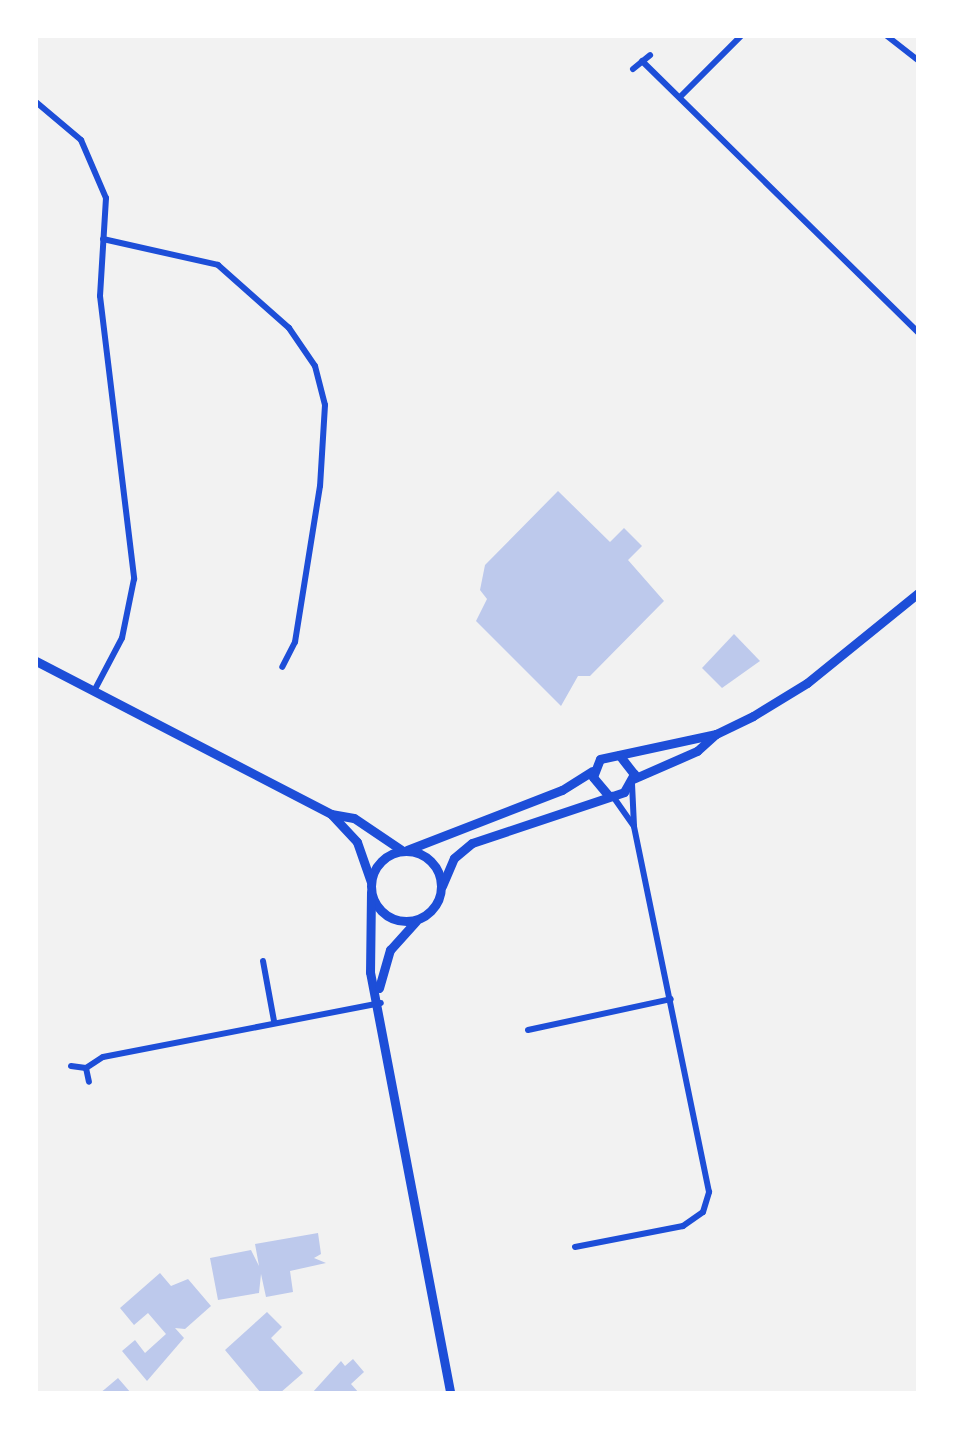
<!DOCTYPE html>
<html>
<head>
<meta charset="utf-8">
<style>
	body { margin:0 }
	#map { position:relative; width:954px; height:1429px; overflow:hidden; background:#f2f2f2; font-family:"IBM Plex Sans",sans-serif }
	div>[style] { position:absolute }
	.building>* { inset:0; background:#bdc9ec }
	.minor>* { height:6px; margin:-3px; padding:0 3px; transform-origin:3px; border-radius:3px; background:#1d4ed8 }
	.secondary>* { height:9px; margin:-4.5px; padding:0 4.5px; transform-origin:4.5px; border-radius:4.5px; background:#1d4ed8 }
	.secondary>.ring { margin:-4.5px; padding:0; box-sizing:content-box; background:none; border:9px solid #1d4ed8; border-radius:50% }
	span { translate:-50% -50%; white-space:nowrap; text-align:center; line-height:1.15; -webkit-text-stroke:6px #fff; paint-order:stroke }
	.frame { position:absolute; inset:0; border:38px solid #fff; pointer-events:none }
</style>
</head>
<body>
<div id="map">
	<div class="building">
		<i style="clip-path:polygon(558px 491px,610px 542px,624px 528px,642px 546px,628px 560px,664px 601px,590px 676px,578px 676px,561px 706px,476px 621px,487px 599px,480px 590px,485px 565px)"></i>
		<i style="clip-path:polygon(734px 634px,760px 661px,722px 688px,702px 668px)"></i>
		<i style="clip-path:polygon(318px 1233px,321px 1254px,314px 1258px,326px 1263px,290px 1271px,293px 1292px,266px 1297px,261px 1274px,259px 1293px,218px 1300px,210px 1258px,251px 1250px,259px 1266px,255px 1244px)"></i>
		<i style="clip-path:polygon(160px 1273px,171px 1286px,188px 1279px,211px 1306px,185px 1329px,175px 1328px,184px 1338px,147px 1381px,122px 1351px,135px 1340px,145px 1353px,166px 1334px,148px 1313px,134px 1325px,120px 1308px)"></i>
		<i style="clip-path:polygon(267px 1312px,282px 1327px,271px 1338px,303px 1373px,280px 1393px,261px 1393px,225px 1350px)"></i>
		<i style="clip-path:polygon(353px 1359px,364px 1372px,351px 1384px,359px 1393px,312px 1393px,341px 1361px,345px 1366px)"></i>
		<i style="clip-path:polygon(118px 1378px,131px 1393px,100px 1393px,105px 1389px)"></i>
	</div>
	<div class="minor">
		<i style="left:887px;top:36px;width:39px;rotate:38deg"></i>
		<i style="left:642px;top:61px;width:387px;rotate:44.5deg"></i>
		<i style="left:633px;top:69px;width:22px;rotate:-39deg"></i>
		<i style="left:680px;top:97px;width:86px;rotate:-45deg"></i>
		<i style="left:36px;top:102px;width:59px;rotate:40.2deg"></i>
		<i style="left:81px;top:140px;width:63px;rotate:66.7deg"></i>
		<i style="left:106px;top:198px;width:98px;rotate:93.5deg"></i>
		<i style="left:100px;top:296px;width:285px;rotate:83.1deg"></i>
		<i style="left:134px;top:579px;width:60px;rotate:101.5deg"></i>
		<i style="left:122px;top:638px;width:60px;rotate:117.8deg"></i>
		<i style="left:103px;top:239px;width:118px;rotate:12.7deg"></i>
		<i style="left:218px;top:265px;width:95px;rotate:41.6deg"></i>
		<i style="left:289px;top:328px;width:46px;rotate:55.6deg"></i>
		<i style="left:315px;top:366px;width:40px;rotate:75.6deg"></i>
		<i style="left:325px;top:405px;width:81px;rotate:93.5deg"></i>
		<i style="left:320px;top:486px;width:158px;rotate:99.1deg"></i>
		<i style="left:295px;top:642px;width:28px;rotate:117deg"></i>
		<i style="left:612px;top:795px;width:38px;rotate:55deg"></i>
		<i style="left:263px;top:961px;width:61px;rotate:79.6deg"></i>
		<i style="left:528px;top:1030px;width:146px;rotate:-12.2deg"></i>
		<i style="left:71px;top:1066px;width:15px;rotate:8deg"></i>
		<i style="left:86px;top:1068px;width:14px;rotate:78deg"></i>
		<i style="left:86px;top:1068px;width:20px;rotate:-33deg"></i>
		<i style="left:103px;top:1057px;width:283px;rotate:-11deg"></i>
		<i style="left:575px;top:1247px;width:110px;rotate:-11deg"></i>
		<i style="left:683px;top:1226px;width:24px;rotate:-35deg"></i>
		<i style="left:703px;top:1212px;width:21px;rotate:-73deg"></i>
		<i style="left:709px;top:1192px;width:374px;rotate:-101.6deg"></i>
		<i style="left:634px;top:826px;width:43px;rotate:-92.7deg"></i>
	</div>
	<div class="secondary">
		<i style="left:36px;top:661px;width:332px;rotate:27.4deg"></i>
		<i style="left:331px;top:814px;width:38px;rotate:47deg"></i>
		<i style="left:357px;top:842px;width:42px;rotate:70.7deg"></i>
		<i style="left:633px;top:779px;width:70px;rotate:-23.6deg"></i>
		<i style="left:697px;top:751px;width:25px;rotate:-42deg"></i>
		<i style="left:608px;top:795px;width:23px;rotate:-130deg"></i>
		<i style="left:593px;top:777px;width:19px;rotate:-69deg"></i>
		<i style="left:600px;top:759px;width:119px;rotate:-12.2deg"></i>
		<i style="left:716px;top:734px;width:41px;rotate:-25.9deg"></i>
		<i style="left:753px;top:716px;width:63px;rotate:-31.4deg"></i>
		<i style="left:807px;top:683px;width:143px;rotate:-39deg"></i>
		<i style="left:331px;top:814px;width:23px;rotate:10deg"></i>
		<i style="left:354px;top:818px;width:59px;rotate:34deg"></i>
		<i style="left:407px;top:850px;width:166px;rotate:-21.2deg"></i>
		<i style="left:562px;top:790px;width:36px;rotate:-32deg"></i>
		<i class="ring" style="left:371px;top:851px;width:61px;height:61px"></i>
		<i style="left:442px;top:886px;width:30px;rotate:-67deg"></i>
		<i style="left:454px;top:858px;width:23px;rotate:-40deg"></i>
		<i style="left:472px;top:843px;width:160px;rotate:-18.5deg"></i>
		<i style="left:624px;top:792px;width:21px;rotate:-61deg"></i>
		<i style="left:634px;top:774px;width:24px;rotate:-128deg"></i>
		<i style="left:371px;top:892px;width:80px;rotate:90.7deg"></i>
		<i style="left:370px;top:972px;width:429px;rotate:79.2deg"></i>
		<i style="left:379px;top:988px;width:40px;rotate:-74deg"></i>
		<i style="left:390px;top:950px;width:39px;rotate:-48deg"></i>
	</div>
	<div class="frame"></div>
</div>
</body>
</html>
